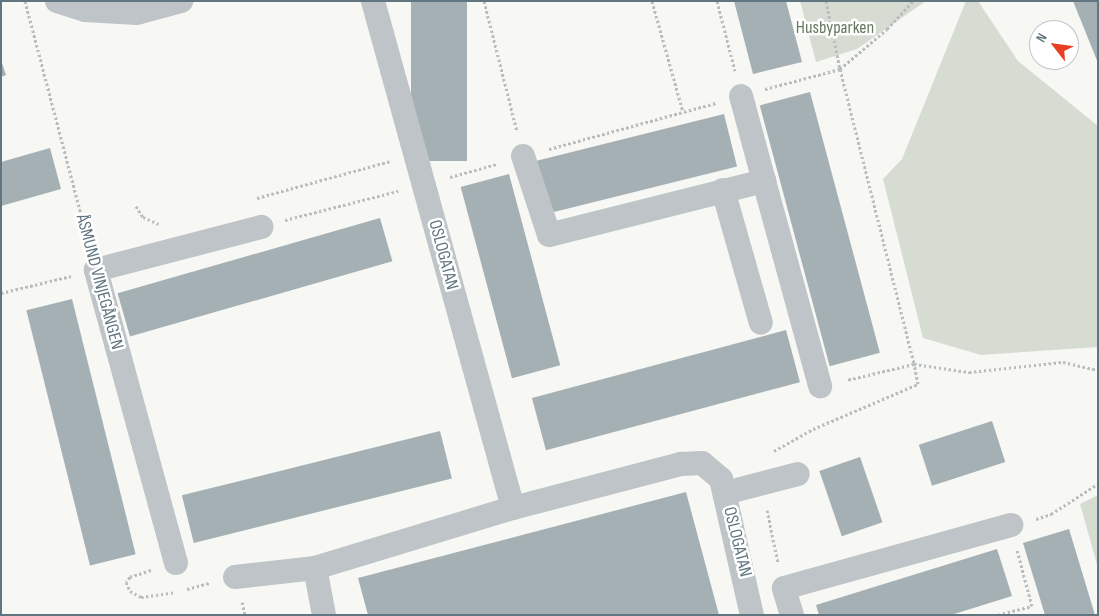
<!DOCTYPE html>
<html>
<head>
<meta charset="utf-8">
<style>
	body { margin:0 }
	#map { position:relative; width:1099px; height:616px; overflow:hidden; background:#f7f7f4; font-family:"Sofia Sans Condensed",sans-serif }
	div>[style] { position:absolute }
	.green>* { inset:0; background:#d7dcd3 }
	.building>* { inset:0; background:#a4b0b4; transform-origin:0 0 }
	.path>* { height:3px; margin-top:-1.5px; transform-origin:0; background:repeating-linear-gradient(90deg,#b8bdbf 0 2.5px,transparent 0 5px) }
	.street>* { height:24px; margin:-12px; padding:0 12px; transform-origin:12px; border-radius:12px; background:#bec4c7 }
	span { translate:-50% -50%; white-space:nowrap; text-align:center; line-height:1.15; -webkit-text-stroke:5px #fff; paint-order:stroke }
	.park-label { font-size:18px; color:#677860 }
	.street-label { font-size:18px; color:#617680 }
	.frame { position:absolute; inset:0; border:2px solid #617680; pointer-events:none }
	.north { position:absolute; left:1029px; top:20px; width:50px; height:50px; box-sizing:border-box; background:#fff; border:1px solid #c0c8cc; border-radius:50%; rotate:300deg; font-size:14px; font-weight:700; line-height:20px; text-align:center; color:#617680 }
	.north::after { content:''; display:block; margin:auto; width:18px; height:22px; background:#e83e23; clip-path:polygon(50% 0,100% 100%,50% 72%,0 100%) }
</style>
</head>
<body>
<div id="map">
	<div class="green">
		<i style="clip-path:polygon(800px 1px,926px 1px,857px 49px,816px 62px)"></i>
		<i style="clip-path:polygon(966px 1px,978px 1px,1018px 61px,1098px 126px,1098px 347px,981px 355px,923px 338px,883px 179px,902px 159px)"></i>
		<i style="clip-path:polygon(1098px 495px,1098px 568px,1080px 504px)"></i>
	</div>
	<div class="building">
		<i style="left:411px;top:1px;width:56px;height:160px"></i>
		<i style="clip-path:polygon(734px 1px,786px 1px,802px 62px,753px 74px)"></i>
		<i style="clip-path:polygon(1073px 1px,1098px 1px,1098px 63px)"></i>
		<i style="clip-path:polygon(1px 60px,6px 75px,1px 77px)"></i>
		<i style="left:810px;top:92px;width:270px;height:52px;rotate:75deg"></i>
		<i style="left:724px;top:114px;width:54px;height:194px;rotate:76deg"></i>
		<i style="clip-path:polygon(50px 148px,61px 189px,1px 206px,1px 162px)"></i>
		<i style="left:509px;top:174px;width:198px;height:50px;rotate:75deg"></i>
		<i style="left:380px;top:218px;width:45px;height:273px;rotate:74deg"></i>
		<i style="left:72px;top:299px;width:263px;height:47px;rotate:76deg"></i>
		<i style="left:786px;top:330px;width:54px;height:263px;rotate:75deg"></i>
		<i style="left:992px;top:421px;width:43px;height:77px;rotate:72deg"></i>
		<i style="left:440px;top:431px;width:49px;height:266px;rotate:76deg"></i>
		<i style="left:860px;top:457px;width:69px;height:43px;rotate:71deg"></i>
		<i style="clip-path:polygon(686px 492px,719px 615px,368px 615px,358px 578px)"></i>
		<i style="clip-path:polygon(1069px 529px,1095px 615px,1045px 615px,1023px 543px)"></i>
		<i style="clip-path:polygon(997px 549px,1012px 596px,951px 615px,819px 615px,816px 605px)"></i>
	</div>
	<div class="path">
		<i style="left:25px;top:1px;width:252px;rotate:75.3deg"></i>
		<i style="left:484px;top:1px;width:134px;rotate:75.8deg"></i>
		<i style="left:652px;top:1px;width:115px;rotate:74.4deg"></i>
		<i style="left:717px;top:1px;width:72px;rotate:75.6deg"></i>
		<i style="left:826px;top:1px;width:69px;rotate:78.4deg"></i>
		<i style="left:840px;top:69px;width:304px;rotate:75.9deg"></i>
		<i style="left:914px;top:364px;width:56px;rotate:8.3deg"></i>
		<i style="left:969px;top:372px;width:95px;rotate:-6.1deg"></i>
		<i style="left:1063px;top:362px;width:36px;rotate:13deg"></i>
		<i style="left:765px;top:89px;width:78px;rotate:-14.9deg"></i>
		<i style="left:840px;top:69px;width:62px;rotate:-40.4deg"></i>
		<i style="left:887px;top:29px;width:38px;rotate:-47deg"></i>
		<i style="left:549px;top:149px;width:173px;rotate:-15.4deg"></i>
		<i style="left:450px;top:177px;width:49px;rotate:-15.5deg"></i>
		<i style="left:257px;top:198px;width:138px;rotate:-15.5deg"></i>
		<i style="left:136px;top:206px;width:13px;rotate:58deg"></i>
		<i style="left:143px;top:217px;width:17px;rotate:24deg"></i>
		<i style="left:285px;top:220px;width:117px;rotate:-14.4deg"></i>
		<i style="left:1px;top:293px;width:72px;rotate:-13.7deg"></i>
		<i style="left:774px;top:451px;width:45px;rotate:-29.4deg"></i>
		<i style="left:813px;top:429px;width:114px;rotate:-23.2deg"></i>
		<i style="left:918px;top:384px;width:20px;rotate:-101deg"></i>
		<i style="left:914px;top:364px;width:69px;rotate:166.6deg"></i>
		<i style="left:767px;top:510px;width:54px;rotate:78.3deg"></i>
		<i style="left:1036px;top:519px;width:16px;rotate:-18deg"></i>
		<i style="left:1051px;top:514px;width:56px;rotate:-32.6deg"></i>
		<i style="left:151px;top:570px;width:22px;rotate:162deg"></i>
		<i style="left:130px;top:577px;width:6px;rotate:129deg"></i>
		<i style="left:126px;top:582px;width:10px;rotate:66deg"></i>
		<i style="left:130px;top:591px;width:13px;rotate:29deg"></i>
		<i style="left:141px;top:597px;width:35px;rotate:-8deg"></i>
		<i style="left:187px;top:589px;width:24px;rotate:-15deg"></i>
		<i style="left:242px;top:602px;width:13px;rotate:77deg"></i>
		<i style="left:998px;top:615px;width:35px;rotate:-15deg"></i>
		<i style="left:1032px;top:606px;width:58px;rotate:-105deg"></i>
	</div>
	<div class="street">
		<i style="left:57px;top:1px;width:29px;rotate:18deg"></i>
		<i style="left:85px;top:10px;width:52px;rotate:3.3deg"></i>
		<i style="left:137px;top:13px;width:46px;rotate:-15.3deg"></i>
		<i style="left:523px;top:156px;width:83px;rotate:71.8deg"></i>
		<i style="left:549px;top:235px;width:222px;rotate:-14.1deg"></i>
		<i style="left:764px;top:181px;width:88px;rotate:-105.1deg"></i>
		<i style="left:764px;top:181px;width:213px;rotate:74.7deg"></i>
		<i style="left:723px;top:190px;width:138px;rotate:74.1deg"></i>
		<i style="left:725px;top:493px;width:75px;rotate:-14.6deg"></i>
		<i style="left:513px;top:508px;width:174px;rotate:-14.7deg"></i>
		<i style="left:681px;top:464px;width:21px;rotate:-3deg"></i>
		<i style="left:702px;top:463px;width:25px;rotate:40deg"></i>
		<i style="left:721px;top:479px;width:139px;rotate:77.2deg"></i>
		<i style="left:176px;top:563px;width:304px;rotate:-105.3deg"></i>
		<i style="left:96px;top:270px;width:171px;rotate:-14.6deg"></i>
		<i style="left:235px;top:577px;width:81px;rotate:-6.4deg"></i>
		<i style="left:324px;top:615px;width:48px;rotate:-100.8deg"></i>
		<i style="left:315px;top:568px;width:207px;rotate:-16.9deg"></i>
		<i style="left:513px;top:508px;width:526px;rotate:-105.44deg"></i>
		<i style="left:792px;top:615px;width:28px;rotate:-107deg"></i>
		<i style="left:784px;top:588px;width:236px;rotate:-15.5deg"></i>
	</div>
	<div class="park-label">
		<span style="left:835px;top:28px">Husbyparken</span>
	</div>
	<div class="street-label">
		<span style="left:443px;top:255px;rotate:75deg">OSLOGATAN</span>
		<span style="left:99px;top:282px;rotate:75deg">ÅSMUND VINJEGÅNGEN</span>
		<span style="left:737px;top:542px;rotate:76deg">OSLOGATAN</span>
	</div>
	<div class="frame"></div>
	<div class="north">N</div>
</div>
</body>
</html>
